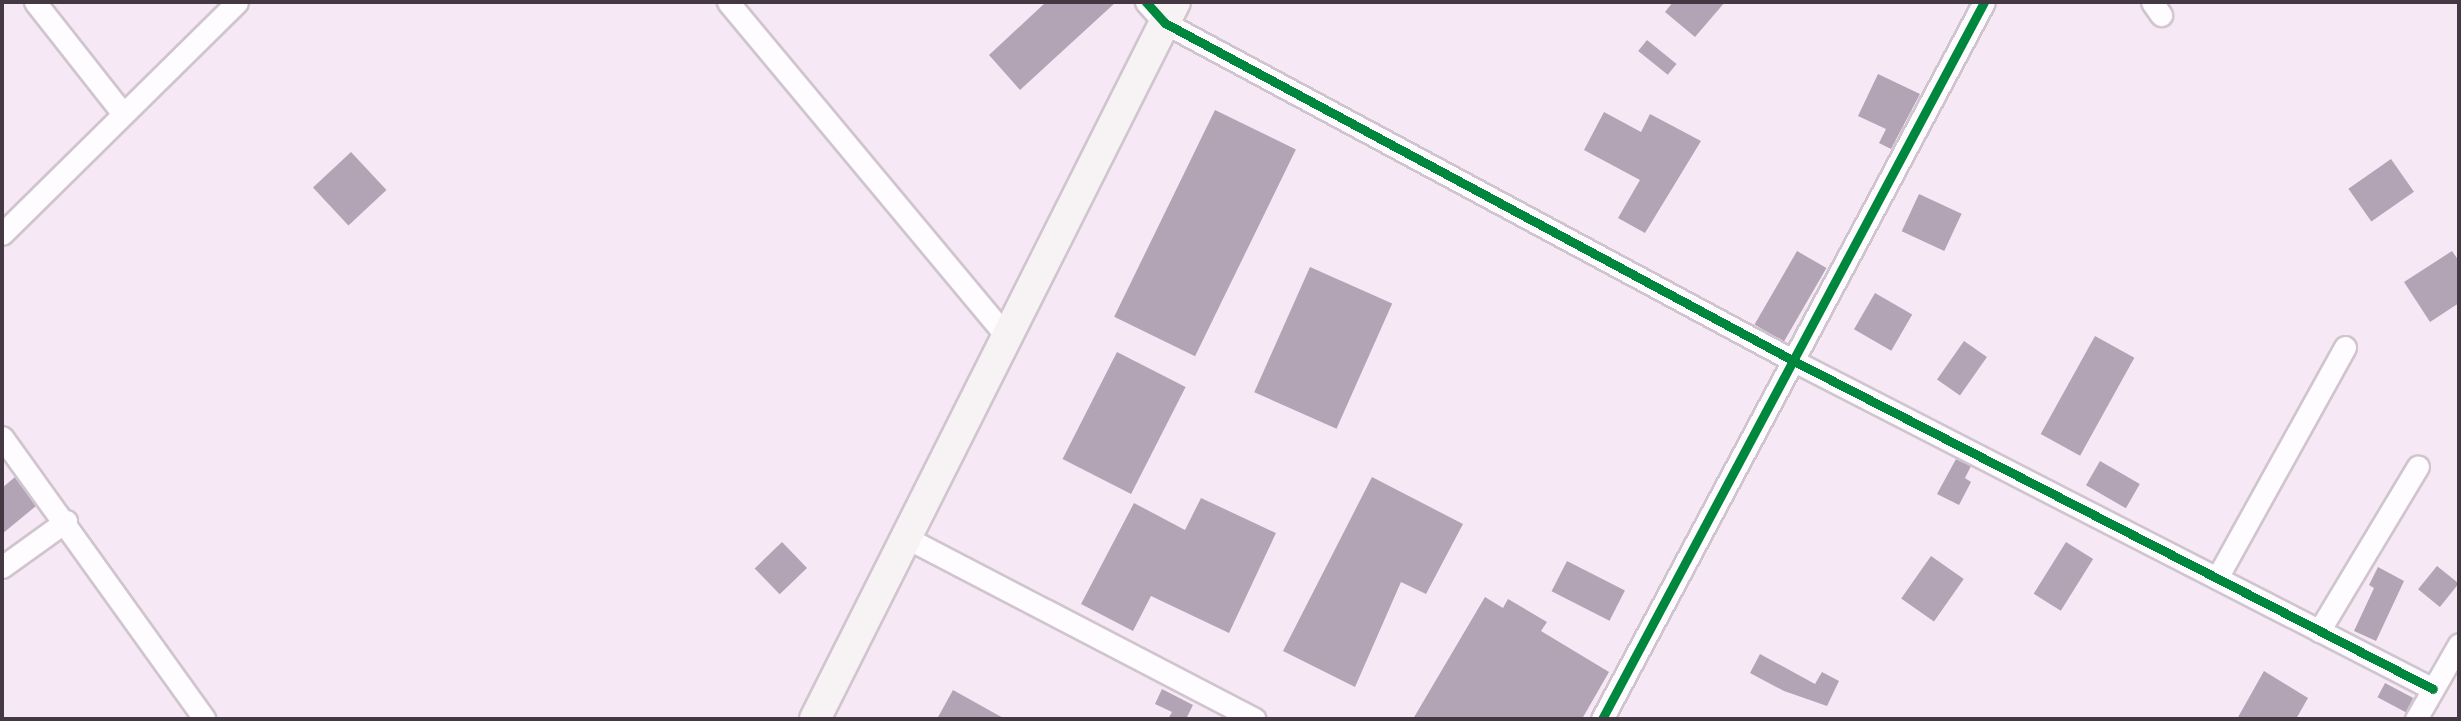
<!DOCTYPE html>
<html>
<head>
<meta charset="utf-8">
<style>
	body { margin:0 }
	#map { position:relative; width:2461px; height:721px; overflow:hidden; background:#f6e9f5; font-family:Commissioner,sans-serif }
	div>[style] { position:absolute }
	.building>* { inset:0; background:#b2a4b5; transform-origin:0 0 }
	.roads { filter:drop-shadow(2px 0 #d0c5cf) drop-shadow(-2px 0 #d0c5cf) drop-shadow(0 2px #d0c5cf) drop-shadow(0 -2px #d0c5cf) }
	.street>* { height:21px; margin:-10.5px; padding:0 10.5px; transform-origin:10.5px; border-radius:10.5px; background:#fefcfe }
	.secondary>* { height:30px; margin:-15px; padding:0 15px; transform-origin:15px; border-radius:15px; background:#f7f2f3 }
	.cycleway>* { height:9px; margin:-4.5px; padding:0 4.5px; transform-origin:4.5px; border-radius:4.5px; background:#00873e }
	span { translate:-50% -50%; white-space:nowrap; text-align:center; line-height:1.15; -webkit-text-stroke:7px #fdf7fc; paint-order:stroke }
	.frame { position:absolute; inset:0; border:4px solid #443843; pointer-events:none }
</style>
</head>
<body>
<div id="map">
	<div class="building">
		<i style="clip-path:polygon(1046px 2px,1116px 2px,1020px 90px,989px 55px)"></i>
		<i style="clip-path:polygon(1673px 2px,1725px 2px,1695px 37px,1665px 12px)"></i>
		<i style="left:1647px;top:40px;width:38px;height:14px;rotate:39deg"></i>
		<i style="clip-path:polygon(1878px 74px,1920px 94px,1891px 149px,1879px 143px,1886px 129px,1858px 116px)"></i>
		<i style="left:1215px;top:110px;width:90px;height:230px;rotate:26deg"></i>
		<i style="clip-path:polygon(1604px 112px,1641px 132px,1650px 114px,1701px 141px,1645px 233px,1618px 218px,1640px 180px,1584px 150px)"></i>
		<i style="left:351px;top:152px;width:52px;height:52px;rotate:47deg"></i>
		<i style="left:2391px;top:159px;width:40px;height:52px;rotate:55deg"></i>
		<i style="left:1919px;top:194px;width:47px;height:41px;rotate:25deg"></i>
		<i style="left:1797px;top:251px;width:34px;height:85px;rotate:30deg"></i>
		<i style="clip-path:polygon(2452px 251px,2459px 261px,2459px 303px,2430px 322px,2404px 282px)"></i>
		<i style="left:1310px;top:267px;width:90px;height:137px;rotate:24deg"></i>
		<i style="left:1875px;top:293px;width:43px;height:42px;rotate:30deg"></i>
		<i style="left:2095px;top:336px;width:45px;height:112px;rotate:29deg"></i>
		<i style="left:1964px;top:341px;width:28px;height:47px;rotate:35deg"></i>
		<i style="left:1117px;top:352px;width:77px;height:120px;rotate:27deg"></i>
		<i style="clip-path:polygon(1956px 459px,1971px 466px,1965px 478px,1971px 482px,1959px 505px,1937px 494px)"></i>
		<i style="left:2100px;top:461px;width:46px;height:28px;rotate:30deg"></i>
		<i style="clip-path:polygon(15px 477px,36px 506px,2px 534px,2px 488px)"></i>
		<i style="clip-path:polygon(1372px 477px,1463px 524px,1426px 594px,1401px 582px,1355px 687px,1283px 651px)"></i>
		<i style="clip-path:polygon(1201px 498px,1276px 533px,1229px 633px,1151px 596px,1133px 631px,1081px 604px,1134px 503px,1185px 530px)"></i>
		<i style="left:782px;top:542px;width:36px;height:38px;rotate:46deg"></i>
		<i style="left:2066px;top:542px;width:32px;height:61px;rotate:32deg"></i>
		<i style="left:1931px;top:556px;width:40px;height:52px;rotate:35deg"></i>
		<i style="left:1567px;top:561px;width:65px;height:34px;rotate:27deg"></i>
		<i style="left:2437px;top:566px;width:28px;height:30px;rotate:39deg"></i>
		<i style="clip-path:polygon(2378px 567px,2404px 581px,2376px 641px,2354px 631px,2374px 588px,2369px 585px)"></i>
		<i style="clip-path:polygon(1485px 597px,1503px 608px,1508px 599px,1547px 622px,1541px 631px,1609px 672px,1582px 719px,1413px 719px)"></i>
		<i style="clip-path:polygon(1760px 654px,1815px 684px,1822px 672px,1839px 681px,1827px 706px,1784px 691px,1750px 673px)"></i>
		<i style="clip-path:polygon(2264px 671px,2308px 698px,2296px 719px,2237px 719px)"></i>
		<i style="left:2385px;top:683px;width:32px;height:16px;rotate:28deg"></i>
		<i style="clip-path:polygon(1162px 689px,1193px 705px,1186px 719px,1168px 719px,1172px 712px,1155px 704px)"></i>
		<i style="clip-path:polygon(953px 690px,1005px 719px,937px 719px)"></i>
	</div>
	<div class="roads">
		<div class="street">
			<i style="left:35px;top:2px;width:142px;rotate:51.8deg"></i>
			<i style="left:728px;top:2px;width:432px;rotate:50.2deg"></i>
			<i style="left:1146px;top:2px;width:28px;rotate:48deg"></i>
			<i style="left:1165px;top:23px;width:714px;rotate:28.25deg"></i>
			<i style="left:1794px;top:361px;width:718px;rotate:27.17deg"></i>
			<i style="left:2152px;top:2px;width:16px;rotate:55deg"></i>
			<i style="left:2px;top:234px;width:330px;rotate:-44.6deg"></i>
			<i style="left:2px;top:437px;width:347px;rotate:54.3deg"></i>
			<i style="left:905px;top:537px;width:394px;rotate:27.5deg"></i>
			<i style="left:2px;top:567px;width:79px;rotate:-35.7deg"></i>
			<i style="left:2217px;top:578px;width:264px;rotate:-61deg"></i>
			<i style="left:2319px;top:631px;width:192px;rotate:-59deg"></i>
			<i style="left:1602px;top:719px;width:812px;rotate:-61.95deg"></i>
			<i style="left:2416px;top:719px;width:86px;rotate:-60.2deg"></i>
		</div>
		<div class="secondary">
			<i style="left:815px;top:719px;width:802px;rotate:-63.34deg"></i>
		</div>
	</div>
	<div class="cycleway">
		<i style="left:1146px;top:2px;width:28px;rotate:48deg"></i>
		<i style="left:1165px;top:23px;width:714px;rotate:28.25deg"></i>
		<i style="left:1794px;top:361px;width:718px;rotate:27.17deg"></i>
		<i style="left:1602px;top:719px;width:812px;rotate:-61.95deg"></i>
	</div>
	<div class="frame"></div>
</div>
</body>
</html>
